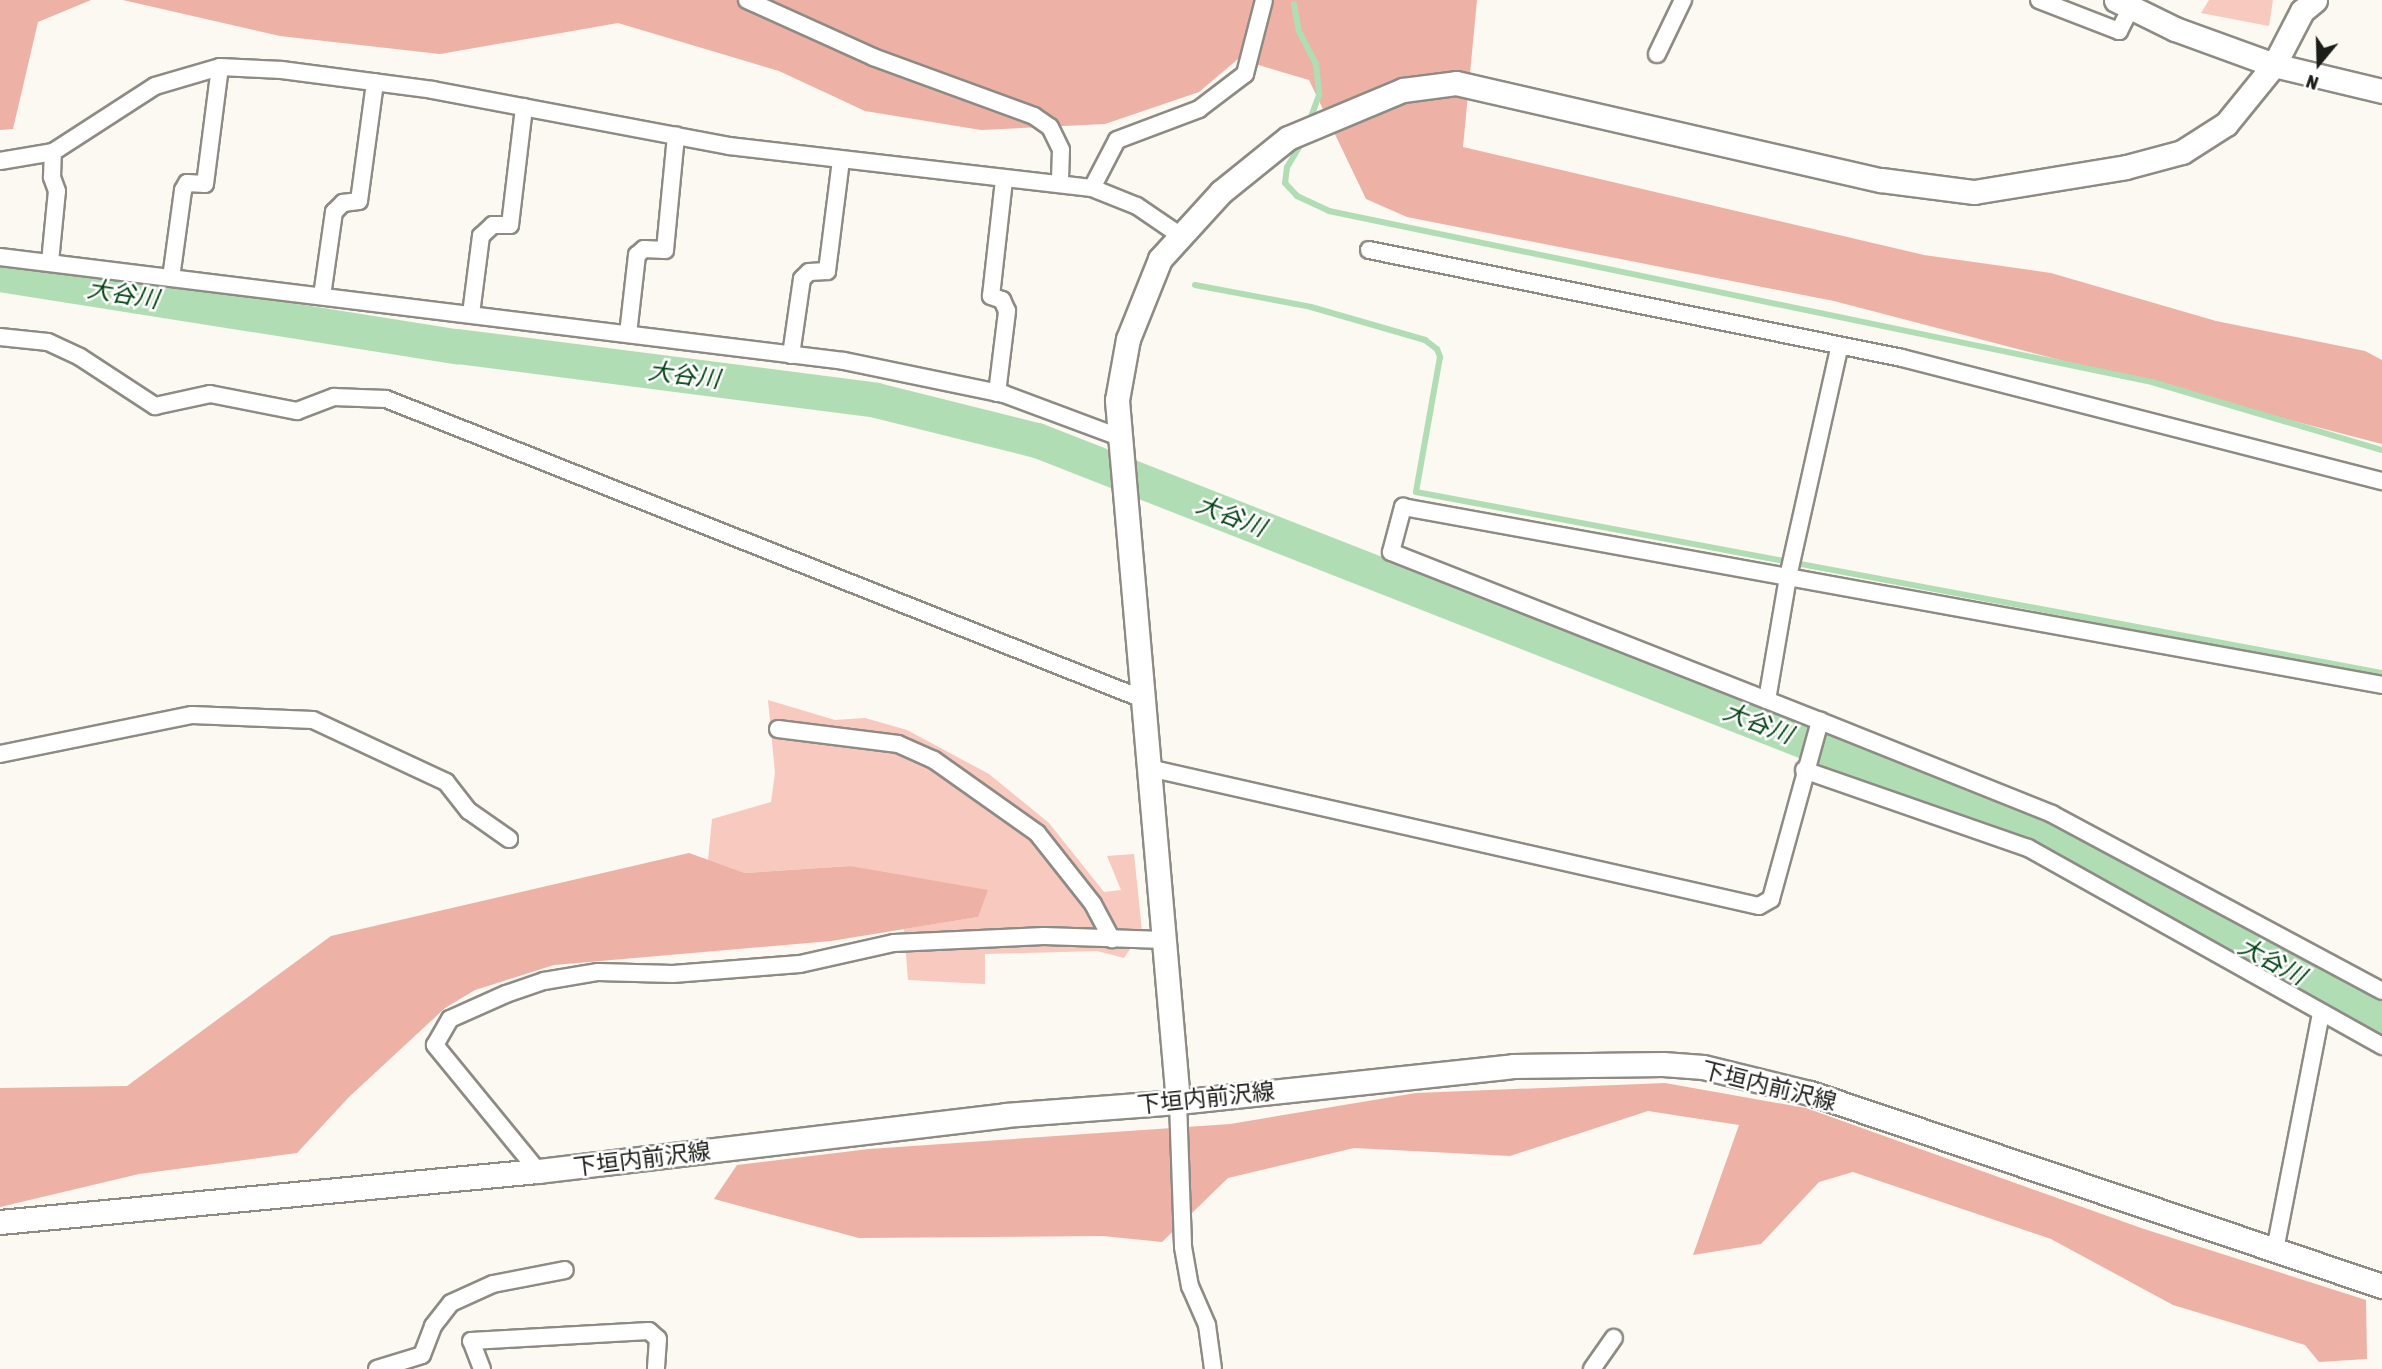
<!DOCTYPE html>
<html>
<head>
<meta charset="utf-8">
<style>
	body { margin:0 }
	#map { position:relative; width:2382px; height:1369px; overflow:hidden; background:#fbf9f1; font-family:"Asap Condensed","Noto Sans JP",sans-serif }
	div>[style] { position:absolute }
	.green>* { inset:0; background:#f7c9bf }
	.forest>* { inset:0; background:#edb2a5 }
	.stream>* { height:6px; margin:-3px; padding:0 3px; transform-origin:3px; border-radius:3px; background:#b1ddb4 }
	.river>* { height:35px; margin:-17.5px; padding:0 17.5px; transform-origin:17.5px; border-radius:17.5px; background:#b1ddb4 }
	.roads { filter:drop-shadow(2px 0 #8e8b85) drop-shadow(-2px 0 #8e8b85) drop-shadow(0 2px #8e8b85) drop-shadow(0 -2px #8e8b85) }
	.street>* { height:16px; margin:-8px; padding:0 8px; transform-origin:8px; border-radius:8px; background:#fff }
	.secondary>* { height:23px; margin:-11.5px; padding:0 11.5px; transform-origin:11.5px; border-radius:11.5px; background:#fff }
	span { translate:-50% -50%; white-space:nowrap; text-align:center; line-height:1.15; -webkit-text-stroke:5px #fff; paint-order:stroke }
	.street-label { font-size:23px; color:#1c1c19 }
	.water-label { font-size:24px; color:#004311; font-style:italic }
	.north { position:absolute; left:2284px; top:28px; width:70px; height:70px; -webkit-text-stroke:5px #fff; paint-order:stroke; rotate:199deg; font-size:19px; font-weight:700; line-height:28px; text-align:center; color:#1c1c19 }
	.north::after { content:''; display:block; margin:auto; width:24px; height:32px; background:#1c1c19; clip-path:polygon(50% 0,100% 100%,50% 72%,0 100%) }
</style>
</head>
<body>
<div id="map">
	<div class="green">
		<i style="clip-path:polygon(2209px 0,2273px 0,2269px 26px,2201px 13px)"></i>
		<i style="clip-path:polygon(768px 700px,835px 720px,865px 718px,907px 730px,989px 774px,1049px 823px,1104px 892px,1121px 890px,1107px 856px,1134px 854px,1142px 931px,1124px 958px,1097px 951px,985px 954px,985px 984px,908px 980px,904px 929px,978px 917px,896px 876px,850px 866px,745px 873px,708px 860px,712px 819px,771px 802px,775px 773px)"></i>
	</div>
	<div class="forest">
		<i style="clip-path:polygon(0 0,91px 0,38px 22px,13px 129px,0 130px)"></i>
		<i style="clip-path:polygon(123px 0,1477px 0,1463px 147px,1924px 255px,2051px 273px,2216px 321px,2365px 351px,2382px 360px,2382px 444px,1834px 301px,1407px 217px,1366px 199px,1309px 80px,1238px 59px,1199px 92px,1105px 124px,981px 130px,865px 111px,779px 71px,618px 23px,440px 54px,280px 36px)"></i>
		<i style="clip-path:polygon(689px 853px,745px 873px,850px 866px,988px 890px,978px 917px,831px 941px,554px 965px,475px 990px,445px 1008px,349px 1097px,297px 1153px,139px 1174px,0 1207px,0 1088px,127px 1086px,331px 936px)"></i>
		<i style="clip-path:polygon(1665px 1083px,1806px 1108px,2141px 1228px,2366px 1300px,2367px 1359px,2319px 1362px,2305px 1345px,2173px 1305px,2051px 1239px,1853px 1172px,1819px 1182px,1761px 1244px,1693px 1255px,1739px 1125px,1648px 1111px,1510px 1156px,1354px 1148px,1228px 1178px,1162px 1242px,1103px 1236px,859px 1238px,714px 1199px,737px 1165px,869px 1149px,1230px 1124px,1416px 1093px)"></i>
	</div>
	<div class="stream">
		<i style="left:1294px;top:4px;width:27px;rotate:80deg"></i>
		<i style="left:1299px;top:31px;width:37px;rotate:63deg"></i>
		<i style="left:1316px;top:64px;width:31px;rotate:84deg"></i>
		<i style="left:1319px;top:95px;width:29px;rotate:110deg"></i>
		<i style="left:1304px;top:139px;width:33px;rotate:121deg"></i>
		<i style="left:1287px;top:167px;width:16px;rotate:97deg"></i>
		<i style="left:1285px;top:183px;width:18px;rotate:47deg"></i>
		<i style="left:1297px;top:196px;width:35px;rotate:25deg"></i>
		<i style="left:1329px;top:211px;width:841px;rotate:11.74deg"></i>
		<i style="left:2152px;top:382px;width:240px;rotate:16.5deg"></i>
		<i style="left:1195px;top:285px;width:118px;rotate:10.7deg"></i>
		<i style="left:1311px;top:307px;width:119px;rotate:16.1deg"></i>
		<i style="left:1425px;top:340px;width:15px;rotate:37deg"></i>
		<i style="left:1437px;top:349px;width:9px;rotate:69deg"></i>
		<i style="left:1440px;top:357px;width:137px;rotate:100.1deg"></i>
		<i style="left:1416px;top:492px;width:983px;rotate:10.61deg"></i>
	</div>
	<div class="river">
		<i style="left:0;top:274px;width:463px;rotate:9deg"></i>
		<i style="left:457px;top:346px;width:422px;rotate:7.3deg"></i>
		<i style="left:876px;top:400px;width:166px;rotate:14deg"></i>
		<i style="left:1037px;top:440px;width:988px;rotate:21.42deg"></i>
		<i style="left:1957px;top:801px;width:140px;rotate:24.5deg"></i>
		<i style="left:2084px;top:859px;width:339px;rotate:28.4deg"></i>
	</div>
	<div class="roads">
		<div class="street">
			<i style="left:747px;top:0;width:138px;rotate:24.3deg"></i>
			<i style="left:873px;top:57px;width:171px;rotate:20.1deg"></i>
			<i style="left:1034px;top:116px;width:19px;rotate:35deg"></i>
			<i style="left:1050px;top:127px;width:25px;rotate:64deg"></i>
			<i style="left:1061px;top:150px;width:34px;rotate:92deg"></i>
			<i style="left:2039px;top:0;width:86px;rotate:21.2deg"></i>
			<i style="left:2119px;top:31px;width:27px;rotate:-63deg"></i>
			<i style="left:1657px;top:54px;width:60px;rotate:-64.3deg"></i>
			<i style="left:0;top:161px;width:54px;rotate:-9.6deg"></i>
			<i style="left:53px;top:152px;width:121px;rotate:-32.9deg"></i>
			<i style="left:155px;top:86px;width:68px;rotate:-16.3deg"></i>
			<i style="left:220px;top:67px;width:62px;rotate:2.8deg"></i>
			<i style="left:282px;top:70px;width:152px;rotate:7.5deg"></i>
			<i style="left:433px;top:90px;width:301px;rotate:10.7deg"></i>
			<i style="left:729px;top:146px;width:365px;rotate:6.6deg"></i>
			<i style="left:1092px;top:188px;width:54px;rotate:-62.5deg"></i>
			<i style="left:1117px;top:140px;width:88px;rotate:-20.7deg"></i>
			<i style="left:1199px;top:109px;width:58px;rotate:-37.3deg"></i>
			<i style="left:1245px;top:74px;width:76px;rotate:-75.6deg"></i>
			<i style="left:1092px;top:188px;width:48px;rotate:21.8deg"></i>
			<i style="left:1137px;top:206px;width:53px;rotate:34.3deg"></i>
			<i style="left:1369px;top:250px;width:544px;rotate:11.45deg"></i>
			<i style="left:1902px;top:358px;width:496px;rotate:14.4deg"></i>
			<i style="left:0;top:257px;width:850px;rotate:7.02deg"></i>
			<i style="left:844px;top:361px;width:163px;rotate:11.7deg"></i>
			<i style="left:1004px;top:394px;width:123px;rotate:20.5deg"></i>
			<i style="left:50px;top:262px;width:71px;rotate:-84.4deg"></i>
			<i style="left:57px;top:191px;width:15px;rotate:-110deg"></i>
			<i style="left:52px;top:177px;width:25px;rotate:-88deg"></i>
			<i style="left:171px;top:278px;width:89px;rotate:-82.2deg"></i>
			<i style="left:183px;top:190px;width:8px;rotate:-60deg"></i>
			<i style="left:187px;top:183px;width:18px;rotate:3deg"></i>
			<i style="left:205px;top:184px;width:118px;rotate:-82.7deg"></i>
			<i style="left:322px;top:296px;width:85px;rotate:-81.9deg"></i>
			<i style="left:334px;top:212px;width:13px;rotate:-45deg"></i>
			<i style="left:343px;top:203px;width:16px;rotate:-7deg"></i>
			<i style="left:359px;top:201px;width:120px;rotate:-82.3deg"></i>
			<i style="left:471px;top:314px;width:79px;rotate:-82.7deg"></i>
			<i style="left:481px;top:236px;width:16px;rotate:-43deg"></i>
			<i style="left:493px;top:225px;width:17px"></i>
			<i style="left:510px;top:225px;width:119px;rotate:-83.2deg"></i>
			<i style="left:628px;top:334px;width:80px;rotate:-83.5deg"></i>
			<i style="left:637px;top:255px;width:9px;rotate:-41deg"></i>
			<i style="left:644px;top:249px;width:21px;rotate:3deg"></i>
			<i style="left:665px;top:250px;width:115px;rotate:-84.5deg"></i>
			<i style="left:0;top:337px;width:48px;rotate:5.9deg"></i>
			<i style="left:48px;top:342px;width:35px;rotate:25deg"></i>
			<i style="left:80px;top:357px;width:90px;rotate:33.2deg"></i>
			<i style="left:155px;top:406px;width:56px;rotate:-12.3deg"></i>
			<i style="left:210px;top:394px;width:89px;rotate:11.1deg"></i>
			<i style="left:297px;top:411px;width:40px;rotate:-21deg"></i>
			<i style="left:334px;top:397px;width:52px;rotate:2.2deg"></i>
			<i style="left:386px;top:399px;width:814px;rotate:21.62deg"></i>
			<i style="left:791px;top:355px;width:77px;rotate:-81.8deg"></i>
			<i style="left:802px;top:279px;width:10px;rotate:-45deg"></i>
			<i style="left:809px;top:272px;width:18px;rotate:-3deg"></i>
			<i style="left:827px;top:271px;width:112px;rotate:-82.8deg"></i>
			<i style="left:997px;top:393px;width:83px;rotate:-83deg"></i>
			<i style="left:1007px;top:311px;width:12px;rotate:-114deg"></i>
			<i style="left:1002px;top:300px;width:12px;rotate:-160deg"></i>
			<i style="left:991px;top:296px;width:116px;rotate:-83.6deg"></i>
			<i style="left:1767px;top:700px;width:125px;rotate:-80.3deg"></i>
			<i style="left:1788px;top:577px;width:234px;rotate:-77.4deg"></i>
			<i style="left:1820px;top:721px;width:250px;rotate:21.8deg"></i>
			<i style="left:2052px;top:814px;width:374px;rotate:28.2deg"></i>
			<i style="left:778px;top:729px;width:121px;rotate:7.1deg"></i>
			<i style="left:898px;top:744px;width:39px;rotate:24deg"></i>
			<i style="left:934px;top:760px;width:126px;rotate:35.3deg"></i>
			<i style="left:1037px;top:833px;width:90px;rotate:51.7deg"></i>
			<i style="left:1093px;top:904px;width:40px;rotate:62deg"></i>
			<i style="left:0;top:754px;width:196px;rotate:-11.5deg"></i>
			<i style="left:192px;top:715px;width:121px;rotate:2.4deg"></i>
			<i style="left:313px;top:720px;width:147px;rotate:25deg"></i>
			<i style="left:446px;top:782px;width:37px;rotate:52deg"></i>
			<i style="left:469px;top:811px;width:49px;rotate:35deg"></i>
			<i style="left:1149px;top:768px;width:625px;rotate:12.75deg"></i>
			<i style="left:1759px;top:906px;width:14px;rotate:-30deg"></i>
			<i style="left:1771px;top:899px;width:185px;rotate:-74.6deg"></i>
			<i style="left:1820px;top:721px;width:461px;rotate:-158.5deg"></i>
			<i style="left:1391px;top:552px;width:47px;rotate:-75.1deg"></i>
			<i style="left:1403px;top:507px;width:995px;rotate:10.3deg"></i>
			<i style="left:1804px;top:770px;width:237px;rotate:19.2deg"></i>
			<i style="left:2028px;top:848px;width:406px;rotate:29.2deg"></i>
			<i style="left:1178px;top:1102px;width:145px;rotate:88deg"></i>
			<i style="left:1183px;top:1247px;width:40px;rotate:80deg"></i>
			<i style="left:1190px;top:1286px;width:43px;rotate:66.4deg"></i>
			<i style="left:1207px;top:1325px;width:44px;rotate:82.2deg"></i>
			<i style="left:538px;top:1171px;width:163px;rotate:-129.3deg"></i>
			<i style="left:435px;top:1045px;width:30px;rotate:-60deg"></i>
			<i style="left:450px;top:1019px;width:61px;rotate:-24.1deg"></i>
			<i style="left:506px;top:994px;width:40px;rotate:-18.9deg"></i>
			<i style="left:544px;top:981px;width:55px;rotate:-9.5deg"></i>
			<i style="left:598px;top:972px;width:75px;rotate:1.5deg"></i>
			<i style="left:673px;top:974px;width:127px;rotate:-4.5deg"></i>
			<i style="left:800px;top:964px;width:96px;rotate:-12.6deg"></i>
			<i style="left:894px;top:943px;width:150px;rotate:-2.7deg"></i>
			<i style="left:1044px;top:936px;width:120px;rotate:1.9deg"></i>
			<i style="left:2275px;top:1250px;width:241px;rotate:-79deg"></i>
			<i style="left:377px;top:1369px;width:47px;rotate:-17.3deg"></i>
			<i style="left:422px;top:1355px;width:31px;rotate:-69deg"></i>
			<i style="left:433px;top:1326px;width:29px;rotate:-52deg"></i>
			<i style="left:451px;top:1303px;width:46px;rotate:-24.3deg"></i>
			<i style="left:493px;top:1284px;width:73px;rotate:-11deg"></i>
			<i style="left:482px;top:1369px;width:30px;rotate:-111deg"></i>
			<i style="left:471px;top:1341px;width:178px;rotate:-3.2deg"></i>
			<i style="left:649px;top:1331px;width:12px;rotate:42deg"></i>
			<i style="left:658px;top:1339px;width:30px;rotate:94deg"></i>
			<i style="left:1592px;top:1369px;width:38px;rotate:-55deg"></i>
		</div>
		<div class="secondary">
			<i style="left:2116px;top:0;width:66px;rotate:26.2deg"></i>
			<i style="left:2175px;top:29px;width:105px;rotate:20deg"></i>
			<i style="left:2274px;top:65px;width:111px;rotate:13.5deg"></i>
			<i style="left:1178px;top:1102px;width:705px;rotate:-94.97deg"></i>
			<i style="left:1117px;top:400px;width:62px;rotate:-79.8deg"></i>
			<i style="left:1128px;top:339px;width:86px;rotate:-68.2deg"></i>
			<i style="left:1160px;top:259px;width:91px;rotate:-47.7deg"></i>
			<i style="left:1221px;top:192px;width:86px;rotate:-38.9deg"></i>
			<i style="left:1288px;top:138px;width:125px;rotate:-22.7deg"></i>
			<i style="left:1403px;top:90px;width:53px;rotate:-7.5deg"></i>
			<i style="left:1456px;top:83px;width:436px;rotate:12.9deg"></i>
			<i style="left:1881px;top:180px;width:94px;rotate:7.4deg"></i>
			<i style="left:1974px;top:192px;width:154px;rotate:-9.3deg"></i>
			<i style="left:2126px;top:167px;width:58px;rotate:-15deg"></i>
			<i style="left:2182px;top:152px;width:52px;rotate:-32.5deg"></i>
			<i style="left:2226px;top:124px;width:76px;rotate:-50.9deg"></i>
			<i style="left:2274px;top:65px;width:61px;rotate:-62.6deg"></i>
			<i style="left:2302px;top:11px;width:17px;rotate:-40deg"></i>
			<i style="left:0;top:1222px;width:540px;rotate:-5.42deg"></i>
			<i style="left:538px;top:1171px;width:470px;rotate:-6.8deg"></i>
			<i style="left:1005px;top:1115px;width:173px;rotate:-4.3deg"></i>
			<i style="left:1178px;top:1102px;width:337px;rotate:-6.1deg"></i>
			<i style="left:1513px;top:1066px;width:150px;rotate:-0.8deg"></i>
			<i style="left:1663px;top:1064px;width:40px;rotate:4.3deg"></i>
			<i style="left:1703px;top:1067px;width:110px;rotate:13.7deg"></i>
			<i style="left:1810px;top:1093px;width:604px;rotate:18.65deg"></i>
		</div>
	</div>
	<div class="street-label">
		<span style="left:1769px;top:1086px;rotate:14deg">下垣内前沢線</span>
		<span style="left:1206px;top:1098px;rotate:-6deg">下垣内前沢線</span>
		<span style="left:642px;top:1159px;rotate:-7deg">下垣内前沢線</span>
	</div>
	<div class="water-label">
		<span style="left:123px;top:294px;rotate:9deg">大谷川</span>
		<span style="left:684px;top:375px;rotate:7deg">大谷川</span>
		<span style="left:1231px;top:516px;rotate:21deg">大谷川</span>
		<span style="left:1758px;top:723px;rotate:21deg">大谷川</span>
		<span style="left:2272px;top:961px;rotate:28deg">大谷川</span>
	</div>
	<div class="north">N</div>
</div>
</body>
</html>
